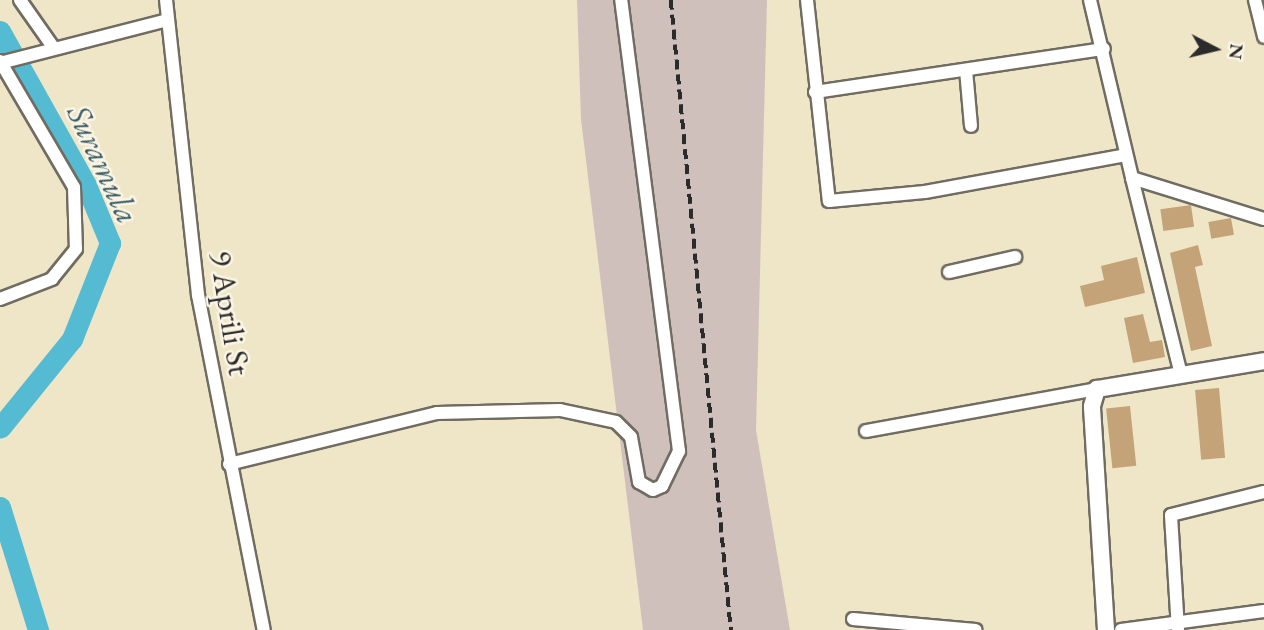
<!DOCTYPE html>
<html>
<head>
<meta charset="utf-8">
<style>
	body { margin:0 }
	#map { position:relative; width:1264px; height:630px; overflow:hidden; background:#efe6c8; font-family:"EB Garamond",serif }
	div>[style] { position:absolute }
	.industrial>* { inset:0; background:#d0c0bc }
	.river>* { height:21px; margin:-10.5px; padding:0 10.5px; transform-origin:10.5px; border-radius:10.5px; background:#54bbd2 }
	.building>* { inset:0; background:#c5a378; transform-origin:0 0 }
	.roads { filter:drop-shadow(2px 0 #706c62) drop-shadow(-2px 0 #706c62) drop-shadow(0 2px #706c62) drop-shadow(0 -2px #706c62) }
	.minor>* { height:12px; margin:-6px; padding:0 6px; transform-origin:6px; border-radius:6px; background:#fff }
	.tertiary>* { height:16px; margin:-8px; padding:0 8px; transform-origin:8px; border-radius:8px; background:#fff }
	.rail>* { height:3.5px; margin-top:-1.75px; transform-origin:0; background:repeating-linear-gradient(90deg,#2b2b2b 0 10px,transparent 0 15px) }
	span { translate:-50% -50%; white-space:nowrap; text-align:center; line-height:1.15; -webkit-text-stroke:5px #fcf5e5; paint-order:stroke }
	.street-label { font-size:32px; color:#2b2b2b }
	.water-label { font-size:33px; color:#395d65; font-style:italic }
	.north { position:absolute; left:1180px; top:14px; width:70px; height:70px; -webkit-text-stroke:5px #fcf5e5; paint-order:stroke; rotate:97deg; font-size:19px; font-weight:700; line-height:28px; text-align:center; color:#2b2b2b }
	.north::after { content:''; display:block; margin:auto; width:24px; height:32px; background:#2b2b2b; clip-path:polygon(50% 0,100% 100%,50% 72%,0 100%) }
</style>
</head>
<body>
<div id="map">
	<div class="industrial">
		<i style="clip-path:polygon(577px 0,767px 0,756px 430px,790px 630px,643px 630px,581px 119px)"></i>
	</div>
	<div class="river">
		<i style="left:0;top:31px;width:176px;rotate:60.8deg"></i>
		<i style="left:86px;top:185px;width:63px;rotate:67.5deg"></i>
		<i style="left:110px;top:243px;width:103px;rotate:111.6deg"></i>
		<i style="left:72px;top:339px;width:114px;rotate:129deg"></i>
		<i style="left:0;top:507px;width:129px;rotate:72.8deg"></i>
	</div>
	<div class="building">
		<i style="left:1191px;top:205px;width:22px;height:31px;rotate:82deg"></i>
		<i style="left:1231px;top:218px;width:17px;height:23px;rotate:80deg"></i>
		<i style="clip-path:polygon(1198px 245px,1203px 265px,1195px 267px,1212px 346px,1191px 351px,1170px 253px)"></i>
		<i style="clip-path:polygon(1137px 257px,1145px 293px,1085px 307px,1080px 286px,1104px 280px,1101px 266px)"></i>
		<i style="clip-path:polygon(1143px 314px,1150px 342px,1162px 340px,1165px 357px,1133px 363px,1124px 318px)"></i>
		<i style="left:1219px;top:388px;width:70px;height:24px;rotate:85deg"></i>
		<i style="left:1130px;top:406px;width:60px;height:24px;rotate:84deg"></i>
	</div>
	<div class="roads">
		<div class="minor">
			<i style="left:20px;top:0;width:57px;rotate:54.9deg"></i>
			<i style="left:166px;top:0;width:297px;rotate:83.8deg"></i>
			<i style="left:198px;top:295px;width:341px;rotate:78.9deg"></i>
			<i style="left:807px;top:0;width:202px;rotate:83.8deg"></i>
			<i style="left:829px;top:201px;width:96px;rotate:-5.4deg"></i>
			<i style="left:925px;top:192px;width:204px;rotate:-10.4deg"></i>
			<i style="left:1090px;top:0;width:183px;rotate:76.7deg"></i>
			<i style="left:1132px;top:178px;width:138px;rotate:17.3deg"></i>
			<i style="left:1255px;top:0;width:38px;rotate:76deg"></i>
			<i style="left:0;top:61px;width:146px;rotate:59.6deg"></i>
			<i style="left:74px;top:187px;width:62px;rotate:88.2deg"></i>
			<i style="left:76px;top:249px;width:38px;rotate:129deg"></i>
			<i style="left:52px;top:279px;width:56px;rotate:159deg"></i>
			<i style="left:0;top:63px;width:172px;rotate:-14.4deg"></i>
			<i style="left:966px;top:70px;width:56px;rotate:84.9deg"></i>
			<i style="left:815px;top:92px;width:292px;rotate:-8.5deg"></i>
			<i style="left:1132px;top:178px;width:202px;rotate:76deg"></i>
			<i style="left:949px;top:272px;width:68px;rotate:-12.8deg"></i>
			<i style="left:866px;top:431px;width:235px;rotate:-10.3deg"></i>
			<i style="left:229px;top:464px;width:214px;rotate:-13.8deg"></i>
			<i style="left:437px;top:413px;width:123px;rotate:-1.4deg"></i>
			<i style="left:560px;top:410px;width:57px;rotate:12.1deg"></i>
			<i style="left:616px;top:422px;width:21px;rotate:45deg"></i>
			<i style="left:631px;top:437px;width:46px;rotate:79.9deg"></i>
			<i style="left:639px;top:482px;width:16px;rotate:30deg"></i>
			<i style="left:653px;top:490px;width:10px;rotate:-24deg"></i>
			<i style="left:662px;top:486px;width:39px;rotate:-64deg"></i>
			<i style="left:679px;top:451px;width:455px;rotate:-97.3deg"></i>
			<i style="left:853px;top:619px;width:123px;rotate:5.1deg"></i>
			<i style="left:1121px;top:630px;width:144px;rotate:-7.6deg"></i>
			<i style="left:1178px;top:630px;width:115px;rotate:-93.5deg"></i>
			<i style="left:1171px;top:515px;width:96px;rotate:-13.9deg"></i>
		</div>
		<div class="tertiary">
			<i style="left:1106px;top:630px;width:224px;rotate:-93.6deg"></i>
			<i style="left:1092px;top:406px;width:18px;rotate:-74deg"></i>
			<i style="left:1097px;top:389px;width:169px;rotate:-9.5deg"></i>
		</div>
	</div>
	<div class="rail">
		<i style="left:671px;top:0;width:633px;rotate:84.56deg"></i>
	</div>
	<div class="street-label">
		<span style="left:230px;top:313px;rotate:81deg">9 Aprili St</span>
	</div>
	<div class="water-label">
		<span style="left:103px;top:164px;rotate:65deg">Suramula</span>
	</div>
	<div class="north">N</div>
</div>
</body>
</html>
